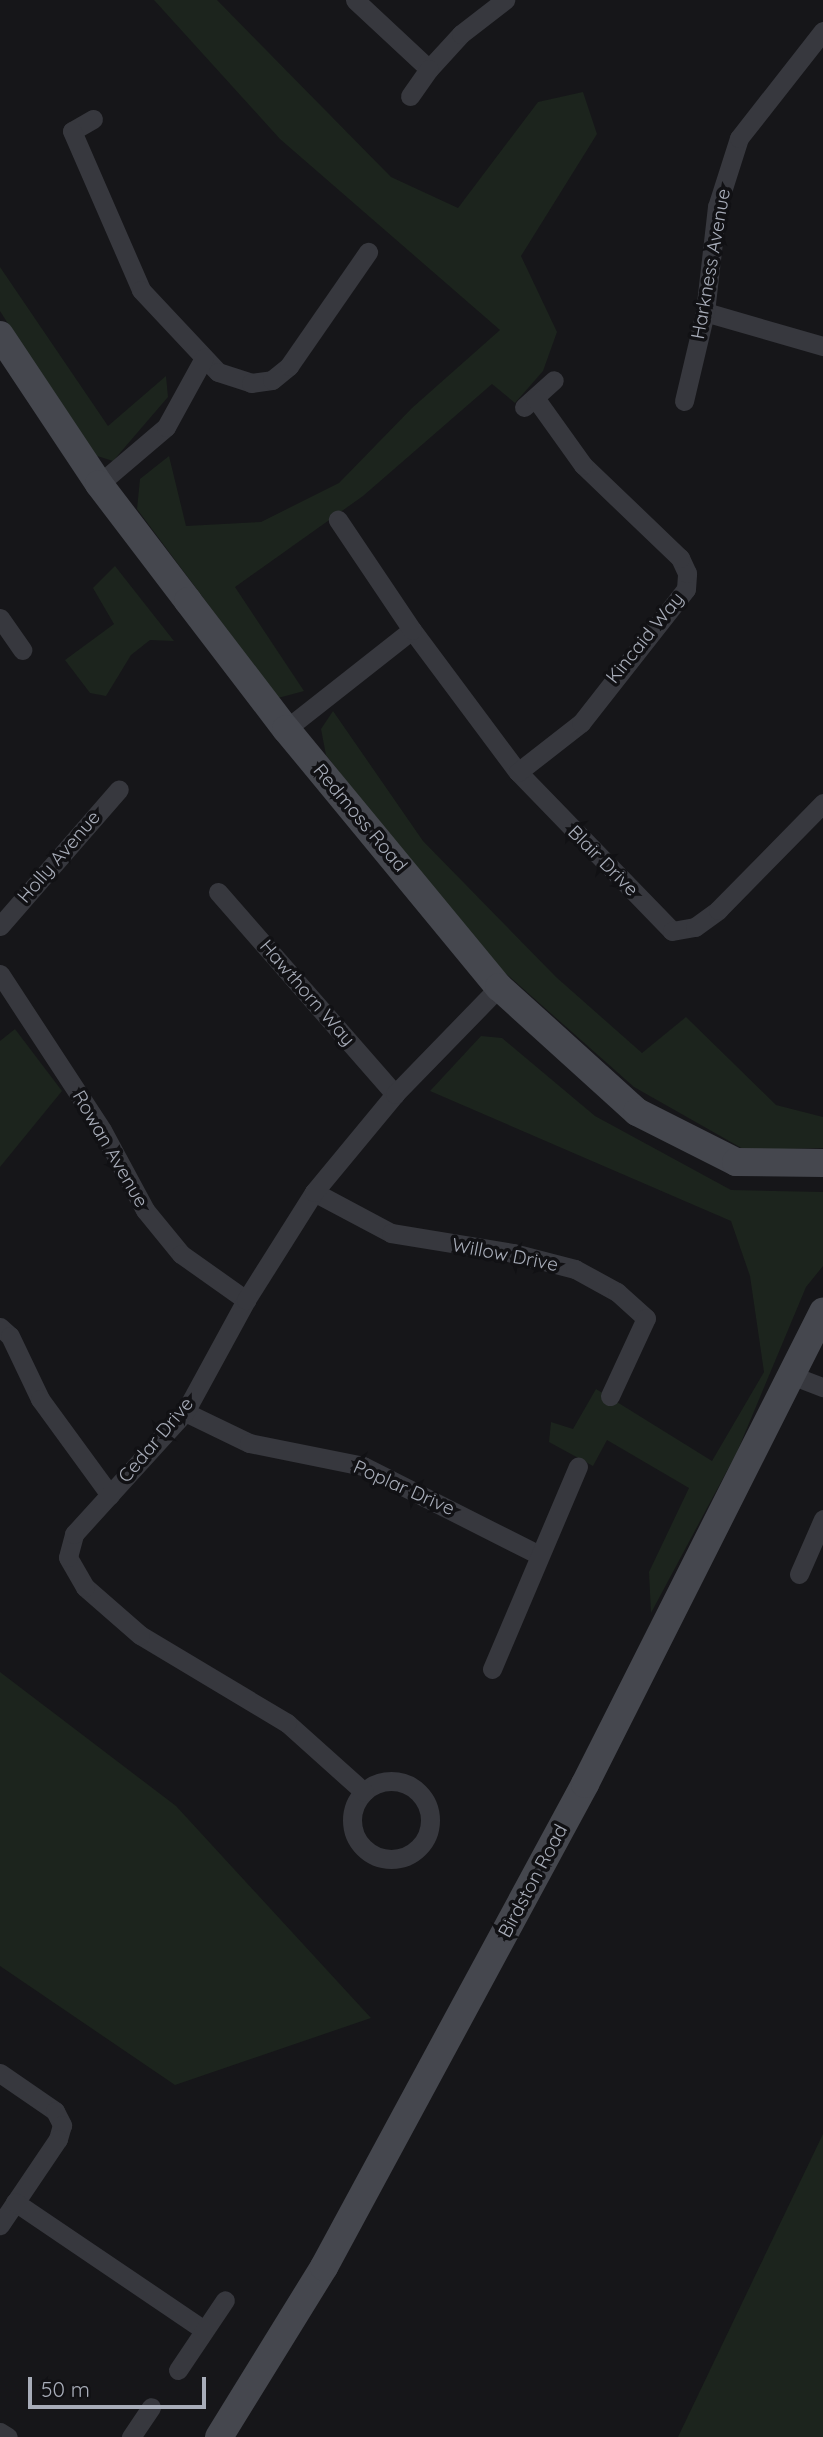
<!DOCTYPE html>
<html>
<head>
<meta charset="utf-8">
<style>
	body { margin:0 }
	#map { position:relative; width:823px; height:2437px; overflow:hidden; background:#161619; font-family:Quicksand,sans-serif }
	div>[style] { position:absolute }
	.green>* { inset:0; background:#1c241d }
	.street>* { height:19px; margin:-9.5px; padding:0 9.5px; transform-origin:9.5px; border-radius:9.5px; background:#37383e }
	.street>.ring { margin:-9.5px; padding:0; box-sizing:content-box; background:none; border:19px solid #37383e; border-radius:50% }
	.secondary>* { height:28px; margin:-14px; padding:0 14px; transform-origin:14px; border-radius:14px; background:#45474e }
	span { translate:-50% -50%; white-space:nowrap; text-align:center; line-height:1.15; -webkit-text-stroke:7px #111114; paint-order:stroke }
	.street-label { font-size:19px; color:#a8adb9 }
	.scale { position:absolute; left:28px; top:2377px; width:178px; height:32px; box-sizing:border-box; border:4px solid #a8adb9; border-top:0; padding-left:9px; font-size:21px; line-height:24px; white-space:nowrap; color:#a8adb9; -webkit-text-stroke:5px #111114; paint-order:stroke }
</style>
</head>
<body>
<div id="map">
	<div class="green">
		<i style="clip-path:polygon(154px 0,217px 0,391px 177px,458px 208px,538px 102px,583px 92px,597px 134px,521px 256px,557px 332px,543px 371px,515px 403px,492px 384px,363px 496px,235px 587px,304px 691px,278px 698px,137px 509px,140px 479px,169px 456px,186px 526px,261px 522px,339px 483px,412px 408px,500px 330px,280px 139px)"></i>
		<i style="clip-path:polygon(0 267px,108px 426px,166px 376px,168px 397px,113px 461px,91px 454px,0 311px)"></i>
		<i style="clip-path:polygon(115px 566px,174px 641px,150px 640px,131px 655px,106px 696px,90px 693px,65px 660px,114px 624px,93px 588px)"></i>
		<i style="clip-path:polygon(333px 711px,423px 841px,556px 977px,642px 1053px,686px 1017px,776px 1105px,823px 1117px,823px 1148px,745px 1150px,634px 1087px,476px 947px,326px 755px,321px 729px)"></i>
		<i style="clip-path:polygon(15px 1029px,62px 1091px,0 1167px,0 1041px)"></i>
		<i style="clip-path:polygon(481px 1036px,502px 1038px,595px 1116px,731px 1190px,823px 1192px,823px 1266px,806px 1287px,737px 1452px,651px 1613px,649px 1572px,689px 1488px,607px 1440px,593px 1466px,549px 1442px,551px 1422px,573px 1429px,596px 1389px,712px 1461px,764px 1372px,750px 1276px,731px 1221px,430px 1091px)"></i>
		<i style="clip-path:polygon(0 1672px,176px 1806px,371px 2018px,175px 2085px,0 1966px)"></i>
		<i style="clip-path:polygon(823px 2134px,823px 2437px,678px 2437px,754px 2278px)"></i>
	</div>
	<div class="street">
		<i style="left:355px;top:0;width:101px;rotate:43deg"></i>
		<i style="left:429px;top:69px;width:47px;rotate:-47.6deg"></i>
		<i style="left:461px;top:34px;width:56px;rotate:-37.7deg"></i>
		<i style="left:410px;top:96px;width:33px;rotate:-55deg"></i>
		<i style="left:93px;top:119px;width:24px;rotate:150deg"></i>
		<i style="left:72px;top:131px;width:173px;rotate:66.5deg"></i>
		<i style="left:141px;top:290px;width:112px;rotate:46.8deg"></i>
		<i style="left:218px;top:372px;width:35px;rotate:18deg"></i>
		<i style="left:251px;top:383px;width:21px;rotate:-8deg"></i>
		<i style="left:272px;top:380px;width:22px;rotate:-39deg"></i>
		<i style="left:289px;top:366px;width:139px;rotate:-55.3deg"></i>
		<i style="left:705px;top:312px;width:123px;rotate:16.1deg"></i>
		<i style="left:684px;top:401px;width:91px;rotate:-76.7deg"></i>
		<i style="left:705px;top:312px;width:106px;rotate:-83.5deg"></i>
		<i style="left:717px;top:207px;width:72px;rotate:-72.3deg"></i>
		<i style="left:739px;top:138px;width:136px;rotate:-51.9deg"></i>
		<i style="left:524px;top:407px;width:40px;rotate:-42deg"></i>
		<i style="left:99px;top:484px;width:88px;rotate:-40.4deg"></i>
		<i style="left:166px;top:427px;width:79px;rotate:-61.2deg"></i>
		<i style="left:0;top:618px;width:39px;rotate:55deg"></i>
		<i style="left:412px;top:630px;width:177px;rotate:53.3deg"></i>
		<i style="left:518px;top:772px;width:221px;rotate:45.9deg"></i>
		<i style="left:672px;top:931px;width:23px;rotate:-10deg"></i>
		<i style="left:695px;top:927px;width:29px;rotate:-36deg"></i>
		<i style="left:718px;top:910px;width:150px;rotate:-45.5deg"></i>
		<i style="left:286px;top:729px;width:160px;rotate:-38.2deg"></i>
		<i style="left:412px;top:630px;width:133px;rotate:-123.9deg"></i>
		<i style="left:518px;top:772px;width:80px;rotate:-37.9deg"></i>
		<i style="left:581px;top:723px;width:170px;rotate:-51.9deg"></i>
		<i style="left:686px;top:589px;width:16px;rotate:-86deg"></i>
		<i style="left:687px;top:573px;width:17px;rotate:-115deg"></i>
		<i style="left:680px;top:558px;width:134px;rotate:-136.2deg"></i>
		<i style="left:583px;top:465px;width:82px;rotate:-125.6deg"></i>
		<i style="left:218px;top:892px;width:269px;rotate:48.8deg"></i>
		<i style="left:0;top:926px;width:181px;rotate:-49deg"></i>
		<i style="left:0;top:974px;width:186px;rotate:56.8deg"></i>
		<i style="left:102px;top:1130px;width:91px;rotate:61.7deg"></i>
		<i style="left:145px;top:1210px;width:57px;rotate:50.7deg"></i>
		<i style="left:181px;top:1254px;width:80px;rotate:35.3deg"></i>
		<i style="left:314px;top:1192px;width:87px;rotate:28deg"></i>
		<i style="left:391px;top:1233px;width:124px;rotate:9.3deg"></i>
		<i style="left:513px;top:1253px;width:64px;rotate:14.5deg"></i>
		<i style="left:575px;top:1269px;width:48px;rotate:28.7deg"></i>
		<i style="left:617px;top:1292px;width:39px;rotate:42deg"></i>
		<i style="left:646px;top:1318px;width:86px;rotate:114.8deg"></i>
		<i style="left:0;top:1327px;width:13px;rotate:42deg"></i>
		<i style="left:10px;top:1336px;width:70px;rotate:64.5deg"></i>
		<i style="left:40px;top:1399px;width:119px;rotate:53.9deg"></i>
		<i style="left:791px;top:1375px;width:34px;rotate:21deg"></i>
		<i style="left:185px;top:1412px;width:71px;rotate:25.8deg"></i>
		<i style="left:249px;top:1443px;width:116px;rotate:11.4deg"></i>
		<i style="left:363px;top:1466px;width:197px;rotate:26.8deg"></i>
		<i style="left:799px;top:1574px;width:60px;rotate:-66.4deg"></i>
		<i style="left:492px;top:1669px;width:220px;rotate:-67deg"></i>
		<i class="ring" style="left:352px;top:1781px;width:59px;height:59px"></i>
		<i style="left:364px;top:1792px;width:103px;rotate:-138.1deg"></i>
		<i style="left:287px;top:1723px;width:171px;rotate:-149.1deg"></i>
		<i style="left:140px;top:1635px;width:73px;rotate:-138.9deg"></i>
		<i style="left:85px;top:1587px;width:34px;rotate:-120deg"></i>
		<i style="left:68px;top:1557px;width:24px;rotate:-75deg"></i>
		<i style="left:74px;top:1534px;width:165px;rotate:-47.7deg"></i>
		<i style="left:185px;top:1412px;width:128px;rotate:-61.4deg"></i>
		<i style="left:246px;top:1300px;width:128px;rotate:-57.8deg"></i>
		<i style="left:314px;top:1192px;width:127px;rotate:-50.4deg"></i>
		<i style="left:395px;top:1094px;width:149px;rotate:-45.8deg"></i>
		<i style="left:0;top:2073px;width:67px;rotate:34.6deg"></i>
		<i style="left:55px;top:2111px;width:16px;rotate:63deg"></i>
		<i style="left:62px;top:2125px;width:15px;rotate:106deg"></i>
		<i style="left:58px;top:2139px;width:104px;rotate:124deg"></i>
		<i style="left:15px;top:2202px;width:228px;rotate:34.1deg"></i>
		<i style="left:178px;top:2370px;width:84px;rotate:-56.1deg"></i>
		<i style="left:0;top:2432px;width:9px;rotate:32deg"></i>
		<i style="left:131px;top:2437px;width:36px;rotate:-56deg"></i>
	</div>
	<div class="secondary">
		<i style="left:0;top:335px;width:179px;rotate:56.4deg"></i>
		<i style="left:99px;top:484px;width:147px;rotate:52.7deg"></i>
		<i style="left:188px;top:601px;width:161px;rotate:52.6deg"></i>
		<i style="left:286px;top:729px;width:335px;rotate:50.5deg"></i>
		<i style="left:499px;top:987px;width:186px;rotate:42.2deg"></i>
		<i style="left:637px;top:1112px;width:111px;rotate:26.8deg"></i>
		<i style="left:736px;top:1162px;width:87px;rotate:0.7deg"></i>
		<i style="left:219px;top:2437px;width:200px;rotate:-58.3deg"></i>
		<i style="left:324px;top:2267px;width:549px;rotate:-61.61deg"></i>
		<i style="left:585px;top:1784px;width:529px;rotate:-63.24deg"></i>
	</div>
	<div class="street-label">
		<span style="left:711px;top:264px;rotate:-80deg">Harkness Avenue</span>
		<span style="left:645px;top:638px;rotate:-51deg">Kincaid Way</span>
		<span style="left:360px;top:818px;rotate:50deg">Redmoss Road</span>
		<span style="left:59px;top:857px;rotate:-49deg">Holly Avenue</span>
		<span style="left:603px;top:861px;rotate:45deg">Blair Drive</span>
		<span style="left:307px;top:993px;rotate:49deg">Hawthorn Way</span>
		<span style="left:110px;top:1149px;rotate:60deg">Rowan Avenue</span>
		<span style="left:505px;top:1255px;rotate:11deg">Willow Drive</span>
		<span style="left:156px;top:1440px;rotate:-50deg">Cedar Drive</span>
		<span style="left:404px;top:1488px;rotate:24deg">Poplar Drive</span>
		<span style="left:533px;top:1881px;rotate:-62deg">Birdston Road</span>
	</div>
	<div class="scale">50 m</div>
</div>
</body>
</html>
